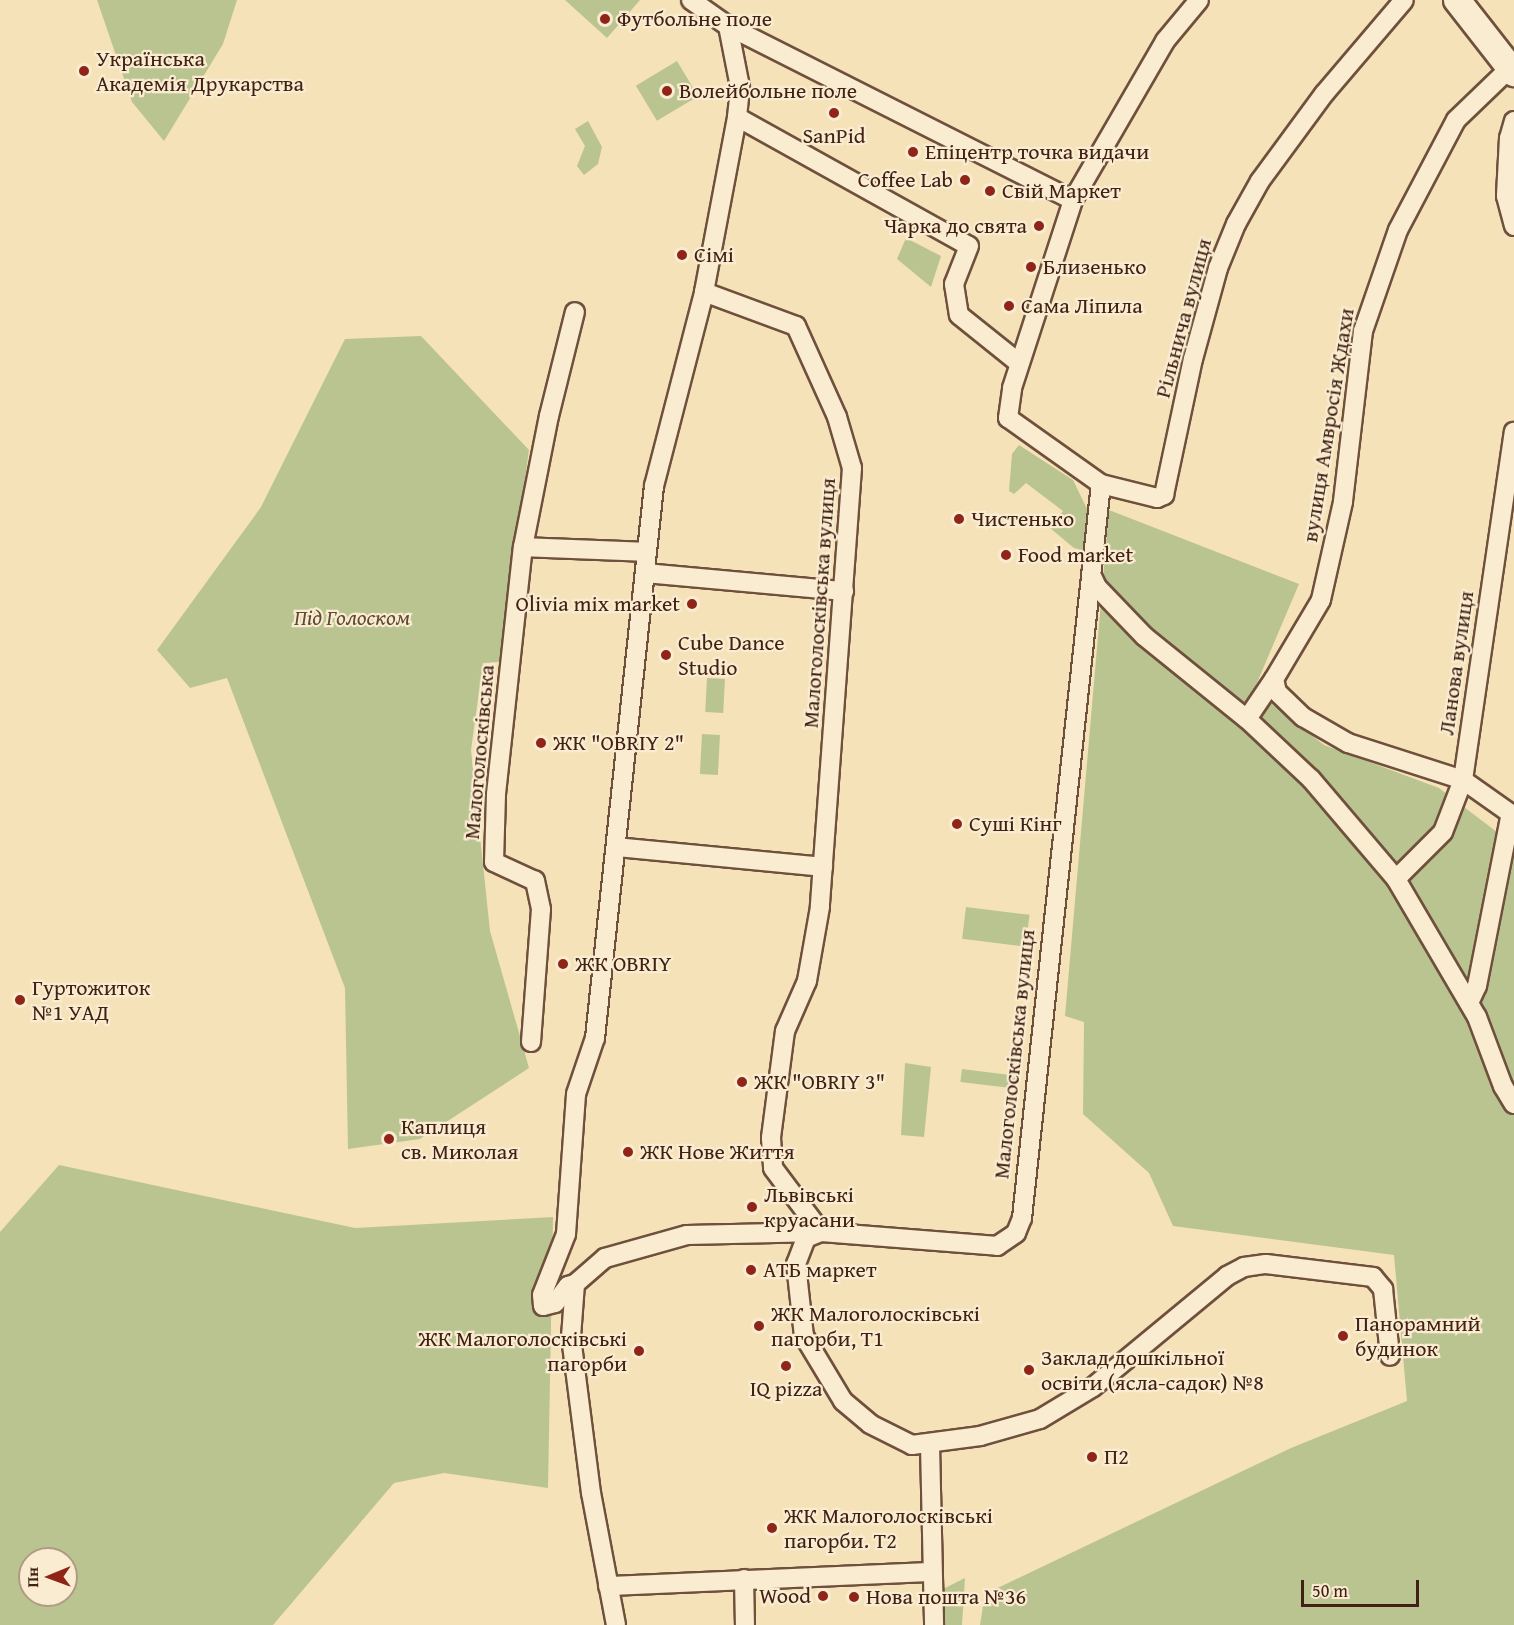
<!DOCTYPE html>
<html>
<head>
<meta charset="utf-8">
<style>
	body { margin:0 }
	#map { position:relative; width:1514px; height:1625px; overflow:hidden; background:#f6e2b8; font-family:"Gentium Book Plus",serif }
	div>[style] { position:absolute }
	.green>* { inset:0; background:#bac490; transform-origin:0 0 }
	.roads { filter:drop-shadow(2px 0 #6f503d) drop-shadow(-2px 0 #6f503d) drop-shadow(0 2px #6f503d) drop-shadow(0 -2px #6f503d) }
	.street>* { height:18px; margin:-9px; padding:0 9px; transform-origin:9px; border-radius:9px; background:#f9ecd1 }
	.secondary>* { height:26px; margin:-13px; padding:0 13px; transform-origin:13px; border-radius:13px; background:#f9ecd1 }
	.dots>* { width:16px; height:16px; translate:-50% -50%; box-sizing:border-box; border:3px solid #f9ecd1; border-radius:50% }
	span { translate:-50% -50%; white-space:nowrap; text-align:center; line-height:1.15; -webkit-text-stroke:4.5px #f9ecd1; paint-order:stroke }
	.poi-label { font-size:22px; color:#422014 }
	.left { translate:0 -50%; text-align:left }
	.right { translate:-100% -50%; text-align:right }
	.street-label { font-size:22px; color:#422014 }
	.park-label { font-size:22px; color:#604933; font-style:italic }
	.north { position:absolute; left:18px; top:1547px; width:60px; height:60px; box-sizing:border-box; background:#f9ecd1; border:2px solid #b09a85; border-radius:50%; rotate:269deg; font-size:16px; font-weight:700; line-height:24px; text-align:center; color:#422014 }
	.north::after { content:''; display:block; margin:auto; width:21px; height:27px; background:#8f2418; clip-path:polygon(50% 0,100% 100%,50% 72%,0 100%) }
	.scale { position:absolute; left:1301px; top:1580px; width:118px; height:27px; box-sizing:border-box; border:3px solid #422014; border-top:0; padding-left:8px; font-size:18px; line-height:21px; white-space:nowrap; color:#422014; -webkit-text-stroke:4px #f9ecd1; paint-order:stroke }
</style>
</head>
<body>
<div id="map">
	<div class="green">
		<i style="clip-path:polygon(97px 0,237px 0,223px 44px,164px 141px,132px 102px)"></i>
		<i style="clip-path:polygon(565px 0,640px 0,607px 38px)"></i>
		<i style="left:677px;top:61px;width:41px;height:48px;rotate:59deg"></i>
		<i style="clip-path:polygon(588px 121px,602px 147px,598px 164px,584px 175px,577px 166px,585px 146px,575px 129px)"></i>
		<i style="clip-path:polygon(906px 238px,941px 256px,931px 287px,897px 259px)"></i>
		<i style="clip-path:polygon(421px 336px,529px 450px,499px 662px,483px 663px,471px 750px,490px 931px,529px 1068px,420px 1139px,348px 1149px,345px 988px,227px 678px,190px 688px,157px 650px,261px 507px,345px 339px)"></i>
		<i style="clip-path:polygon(1019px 445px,1073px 480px,1092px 519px,1089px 552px,1074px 548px,1050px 528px,1063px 511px,1026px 483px,1014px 494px,1009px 491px,1012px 454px)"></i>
		<i style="clip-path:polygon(1109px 510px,1299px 584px,1254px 690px,1324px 745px,1439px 788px,1514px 845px,1514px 1625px,980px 1625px,985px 1594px,1291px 1448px,1407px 1401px,1394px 1255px,1173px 1226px,1149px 1173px,1083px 1114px,1084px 1022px,1065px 1016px)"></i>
		<i style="left:707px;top:678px;width:18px;height:34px;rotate:3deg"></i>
		<i style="left:702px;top:734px;width:18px;height:40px;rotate:3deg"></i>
		<i style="left:966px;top:907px;width:64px;height:32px;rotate:7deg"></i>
		<i style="clip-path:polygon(905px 1063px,931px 1067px,924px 1137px,901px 1135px)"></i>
		<i style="left:962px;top:1069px;width:57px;height:13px;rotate:7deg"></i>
		<i style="clip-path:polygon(evenodd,59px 1165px,355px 1228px,553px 1217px,548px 1488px,444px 1473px,394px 1483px,273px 1625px,0 1625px,0 1232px,59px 1165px,30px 1559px,66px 1559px,66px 1595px,30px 1595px,30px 1559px)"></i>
		<i style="clip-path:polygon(965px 1578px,962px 1625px,944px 1625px,943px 1589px)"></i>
	</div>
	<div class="roads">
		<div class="street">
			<i style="left:691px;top:0;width:45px;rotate:35.1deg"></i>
			<i style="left:728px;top:26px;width:386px;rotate:26.8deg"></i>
			<i style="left:1510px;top:68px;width:75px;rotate:136.1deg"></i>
			<i style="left:1456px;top:120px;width:124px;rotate:117.8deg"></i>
			<i style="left:1398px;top:230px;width:107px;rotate:109.1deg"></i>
			<i style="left:1363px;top:331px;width:172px;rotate:96.7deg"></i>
			<i style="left:1343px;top:502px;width:100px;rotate:102.7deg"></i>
			<i style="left:1321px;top:600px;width:92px;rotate:120.7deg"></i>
			<i style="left:1274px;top:679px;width:13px;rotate:77deg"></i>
			<i style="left:1277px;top:692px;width:36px;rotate:44deg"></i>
			<i style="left:1303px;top:717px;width:52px;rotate:30deg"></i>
			<i style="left:1348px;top:743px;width:121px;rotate:17.8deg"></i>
			<i style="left:1463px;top:780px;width:62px;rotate:35.2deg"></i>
			<i style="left:737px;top:117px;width:265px;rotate:29.1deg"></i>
			<i style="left:969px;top:246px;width:41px;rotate:111.5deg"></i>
			<i style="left:954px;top:284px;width:31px;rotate:81deg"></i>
			<i style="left:959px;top:315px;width:77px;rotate:38.7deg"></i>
			<i style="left:1514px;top:121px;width:18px;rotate:106deg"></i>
			<i style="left:1509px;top:138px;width:58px;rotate:93deg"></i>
			<i style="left:1506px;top:196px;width:31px;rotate:75deg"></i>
			<i style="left:704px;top:292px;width:98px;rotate:20.3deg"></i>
			<i style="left:796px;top:326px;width:100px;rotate:65.7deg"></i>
			<i style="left:837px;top:417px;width:53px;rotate:73.6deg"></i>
			<i style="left:852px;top:468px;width:440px;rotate:94.2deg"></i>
			<i style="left:820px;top:907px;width:75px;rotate:100deg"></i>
			<i style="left:807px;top:981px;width:55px;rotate:113.7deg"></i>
			<i style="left:785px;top:1031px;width:108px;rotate:97.5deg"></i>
			<i style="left:771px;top:1138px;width:30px;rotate:86deg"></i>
			<i style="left:773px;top:1168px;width:80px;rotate:53.1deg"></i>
			<i style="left:821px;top:1232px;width:177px;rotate:4.5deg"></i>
			<i style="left:997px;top:1246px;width:23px;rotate:-34deg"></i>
			<i style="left:1016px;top:1233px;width:16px;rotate:-68deg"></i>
			<i style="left:1022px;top:1218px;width:738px;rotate:-83.86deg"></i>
			<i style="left:1101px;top:484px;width:114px;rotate:-144.6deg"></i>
			<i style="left:1008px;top:418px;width:30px;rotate:-82deg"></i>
			<i style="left:1012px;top:388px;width:198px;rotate:-72deg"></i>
			<i style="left:1073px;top:200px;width:184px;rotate:-59.9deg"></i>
			<i style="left:1165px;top:41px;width:53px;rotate:-50.3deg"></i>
			<i style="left:1101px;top:484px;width:58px;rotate:14deg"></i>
			<i style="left:1157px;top:498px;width:8px;rotate:-23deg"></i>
			<i style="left:1164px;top:495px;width:139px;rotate:-78deg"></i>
			<i style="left:1193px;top:359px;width:94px;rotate:-74.6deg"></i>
			<i style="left:1218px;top:268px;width:48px;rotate:-67.8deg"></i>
			<i style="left:1236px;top:224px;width:49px;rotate:-60.8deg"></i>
			<i style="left:1260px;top:181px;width:108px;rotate:-53.7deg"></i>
			<i style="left:1324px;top:94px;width:123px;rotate:-49.6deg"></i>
			<i style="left:523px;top:547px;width:134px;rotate:-78.8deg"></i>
			<i style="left:549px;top:416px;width:107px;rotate:-76deg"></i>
			<i style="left:645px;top:573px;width:200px;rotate:5.2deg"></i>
			<i style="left:1091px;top:574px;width:14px;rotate:65deg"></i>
			<i style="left:1097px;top:587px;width:68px;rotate:46.2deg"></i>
			<i style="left:1144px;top:636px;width:132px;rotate:38.9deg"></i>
			<i style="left:1247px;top:719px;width:88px;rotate:43.2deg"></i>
			<i style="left:1311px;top:779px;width:131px;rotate:49.6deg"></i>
			<i style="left:1396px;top:879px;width:160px;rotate:59.6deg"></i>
			<i style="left:1477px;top:1017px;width:74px;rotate:69.4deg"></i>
			<i style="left:1503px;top:1086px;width:21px;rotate:59deg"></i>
			<i style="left:1247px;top:719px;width:48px;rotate:-56deg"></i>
			<i style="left:616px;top:847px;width:208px;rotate:5.5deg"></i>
			<i style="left:1396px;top:879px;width:66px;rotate:-45deg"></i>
			<i style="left:1443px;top:832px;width:56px;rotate:-69deg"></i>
			<i style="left:1463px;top:780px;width:352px;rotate:-81.7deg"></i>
			<i style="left:1469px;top:1003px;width:19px;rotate:-65deg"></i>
			<i style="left:1477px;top:986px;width:176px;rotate:-78.9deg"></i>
			<i style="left:531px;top:1042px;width:133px;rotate:-85.7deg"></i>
			<i style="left:541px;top:909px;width:29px;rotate:-102deg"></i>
			<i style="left:535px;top:881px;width:45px;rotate:-155.1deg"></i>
			<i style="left:494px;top:862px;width:68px;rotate:-88.3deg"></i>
			<i style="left:496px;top:794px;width:248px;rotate:-83.8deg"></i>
			<i style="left:523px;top:547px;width:124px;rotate:2.3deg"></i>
			<i style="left:575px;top:1284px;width:7px;rotate:164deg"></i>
			<i style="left:568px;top:1286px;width:21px;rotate:127deg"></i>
			<i style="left:555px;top:1303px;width:12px;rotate:166deg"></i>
			<i style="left:543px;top:1306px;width:11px;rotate:-95deg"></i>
			<i style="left:542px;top:1295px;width:66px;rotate:-68.5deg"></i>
			<i style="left:566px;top:1234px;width:140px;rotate:-85.9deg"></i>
			<i style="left:576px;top:1094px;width:59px;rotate:-71.3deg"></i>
			<i style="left:595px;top:1038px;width:555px;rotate:-83.9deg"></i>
			<i style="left:654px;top:486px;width:200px;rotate:-75.5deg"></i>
			<i style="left:704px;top:292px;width:178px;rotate:-79.3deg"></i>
			<i style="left:737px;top:117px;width:30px;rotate:-84deg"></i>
			<i style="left:740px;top:87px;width:62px;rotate:-101.1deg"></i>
			<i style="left:930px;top:1445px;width:180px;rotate:88.7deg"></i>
			<i style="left:744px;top:1579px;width:46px;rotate:88.8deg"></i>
			<i style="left:608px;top:1586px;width:324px;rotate:-2.5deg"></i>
			<i style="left:616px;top:1625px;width:134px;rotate:-100.7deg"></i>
			<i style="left:591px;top:1493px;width:157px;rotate:-97.3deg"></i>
			<i style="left:571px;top:1337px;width:53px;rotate:-85.7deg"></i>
			<i style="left:575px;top:1284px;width:40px;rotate:-41deg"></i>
			<i style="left:605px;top:1258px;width:85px;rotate:-15.7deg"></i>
			<i style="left:687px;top:1235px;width:134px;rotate:-1.3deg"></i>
			<i style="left:821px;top:1232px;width:16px;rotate:158deg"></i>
			<i style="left:806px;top:1238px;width:28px;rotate:111deg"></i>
			<i style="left:796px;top:1264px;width:72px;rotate:83.7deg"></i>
			<i style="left:804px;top:1336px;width:76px;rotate:59deg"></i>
			<i style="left:843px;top:1401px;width:35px;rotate:40deg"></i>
			<i style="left:870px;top:1424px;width:47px;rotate:26.6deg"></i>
			<i style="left:912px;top:1445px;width:69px;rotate:-7.5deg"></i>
			<i style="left:980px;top:1436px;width:62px;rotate:-15.8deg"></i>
			<i style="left:1040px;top:1419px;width:62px;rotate:-31.1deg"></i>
			<i style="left:1093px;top:1387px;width:174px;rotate:-39.6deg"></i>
			<i style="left:1227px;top:1276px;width:19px;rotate:-28deg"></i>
			<i style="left:1244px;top:1267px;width:22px;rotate:-8deg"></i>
			<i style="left:1266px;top:1264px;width:108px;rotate:6.9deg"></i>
			<i style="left:1373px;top:1277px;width:16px;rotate:50deg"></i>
			<i style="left:1383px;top:1289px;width:67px;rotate:84deg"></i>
		</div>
		<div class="secondary">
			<i style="left:1457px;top:0;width:93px;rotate:52deg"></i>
		</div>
	</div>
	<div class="dots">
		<i style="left:605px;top:19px;background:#8f2418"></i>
		<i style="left:84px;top:71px;background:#8f2418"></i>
		<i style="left:667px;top:91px;background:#8f2418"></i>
		<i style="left:834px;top:113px;background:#8f2418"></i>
		<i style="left:913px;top:152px;background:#8f2418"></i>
		<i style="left:965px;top:180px;background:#8f2418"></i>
		<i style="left:990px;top:191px;background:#8f2418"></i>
		<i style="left:1039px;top:226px;background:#8f2418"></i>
		<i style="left:682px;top:255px;background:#8f2418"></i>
		<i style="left:1031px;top:267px;background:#8f2418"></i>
		<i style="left:1009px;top:306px;background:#8f2418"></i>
		<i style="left:959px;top:519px;background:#8f2418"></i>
		<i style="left:1006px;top:555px;background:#8f2418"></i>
		<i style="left:692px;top:604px;background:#8f2418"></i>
		<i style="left:666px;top:655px;background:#8f2418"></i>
		<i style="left:541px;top:743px;background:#8f2418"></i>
		<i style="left:957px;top:824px;background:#8f2418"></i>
		<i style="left:563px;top:964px;background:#8f2418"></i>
		<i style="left:20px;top:1000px;background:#8f2418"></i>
		<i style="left:742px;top:1082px;background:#8f2418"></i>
		<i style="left:389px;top:1139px;background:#8f2418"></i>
		<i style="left:628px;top:1152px;background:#8f2418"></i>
		<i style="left:752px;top:1207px;background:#8f2418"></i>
		<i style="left:751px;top:1270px;background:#8f2418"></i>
		<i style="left:759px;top:1326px;background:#8f2418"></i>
		<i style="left:1343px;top:1336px;background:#8f2418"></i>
		<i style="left:639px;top:1351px;background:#8f2418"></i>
		<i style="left:786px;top:1366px;background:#8f2418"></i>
		<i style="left:1029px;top:1370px;background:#8f2418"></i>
		<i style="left:1092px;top:1457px;background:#8f2418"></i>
		<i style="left:772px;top:1528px;background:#8f2418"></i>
		<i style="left:823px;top:1596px;background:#8f2418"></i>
		<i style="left:854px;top:1597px;background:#8f2418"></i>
	</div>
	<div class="poi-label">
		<span class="left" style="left:617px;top:19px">Футбольне поле</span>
		<span class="left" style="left:96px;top:71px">Українська<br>Академія Друкарства</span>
		<span class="left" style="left:679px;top:91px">Волейбольне поле</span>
		<span style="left:834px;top:136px">SanPid</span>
		<span class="left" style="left:925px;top:152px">Епіцентр точка видачи</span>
		<span class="right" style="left:953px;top:180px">Coffee Lab</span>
		<span class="left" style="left:1002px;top:191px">Свій Маркет</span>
		<span class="right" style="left:1027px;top:226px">Чарка до свята</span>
		<span class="left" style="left:694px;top:255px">Сімі</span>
		<span class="left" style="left:1043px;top:267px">Близенько</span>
		<span class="left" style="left:1021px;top:306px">Сама Ліпила</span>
		<span class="left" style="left:971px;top:519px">Чистенько</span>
		<span class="left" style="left:1018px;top:555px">Food market</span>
		<span class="right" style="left:680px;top:604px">Olivia mix market</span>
		<span class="left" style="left:678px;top:655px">Cube Dance<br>Studio</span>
		<span class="left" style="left:553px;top:743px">ЖК "OBRIY 2"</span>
		<span class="left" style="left:969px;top:824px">Суші Кінг</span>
		<span class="left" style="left:575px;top:964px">ЖК OBRIY</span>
		<span class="left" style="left:32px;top:1000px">Гуртожиток<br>№1 УАД</span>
		<span class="left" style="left:754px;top:1082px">ЖК "OBRIY 3"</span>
		<span class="left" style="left:401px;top:1139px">Каплиця<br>св. Миколая</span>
		<span class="left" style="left:640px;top:1152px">ЖК Нове Життя</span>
		<span class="left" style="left:764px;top:1207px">Львівські<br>круасани</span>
		<span class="left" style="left:763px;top:1270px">АТБ маркет</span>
		<span class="left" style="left:771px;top:1326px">ЖК Малоголосківські<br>пагорби, Т1</span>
		<span class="left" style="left:1355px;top:1336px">Панорамний<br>будинок</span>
		<span class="right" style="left:627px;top:1351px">ЖК Малоголосківські<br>пагорби</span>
		<span class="left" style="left:1041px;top:1370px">Заклад дошкільної<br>освіти (ясла-садок) №8</span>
		<span style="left:786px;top:1389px">IQ pizza</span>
		<span class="left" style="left:1104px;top:1457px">П2</span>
		<span class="left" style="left:784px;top:1528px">ЖК Малоголосківські<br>пагорби. Т2</span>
		<span class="right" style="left:811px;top:1596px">Wood</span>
		<span class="left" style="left:866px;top:1597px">Нова пошта №36</span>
	</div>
	<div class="street-label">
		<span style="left:1183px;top:318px;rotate:-75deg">Рільнича вулиця</span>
		<span style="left:1328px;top:425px;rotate:-81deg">вулиця Амвросія Ждахи</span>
		<span style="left:819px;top:603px;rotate:-86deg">Малоголосківська вулиця</span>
		<span style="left:1456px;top:663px;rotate:-82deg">Ланова вулиця</span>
		<span style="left:479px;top:752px;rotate:-85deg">Малоголосківська</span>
		<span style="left:1014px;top:1054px;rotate:-84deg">Малоголосківська вулиця</span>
	</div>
	<div class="park-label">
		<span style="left:352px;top:618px">Під Голоском</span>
	</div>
	<div class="north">Пн</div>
	<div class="scale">50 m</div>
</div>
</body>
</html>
